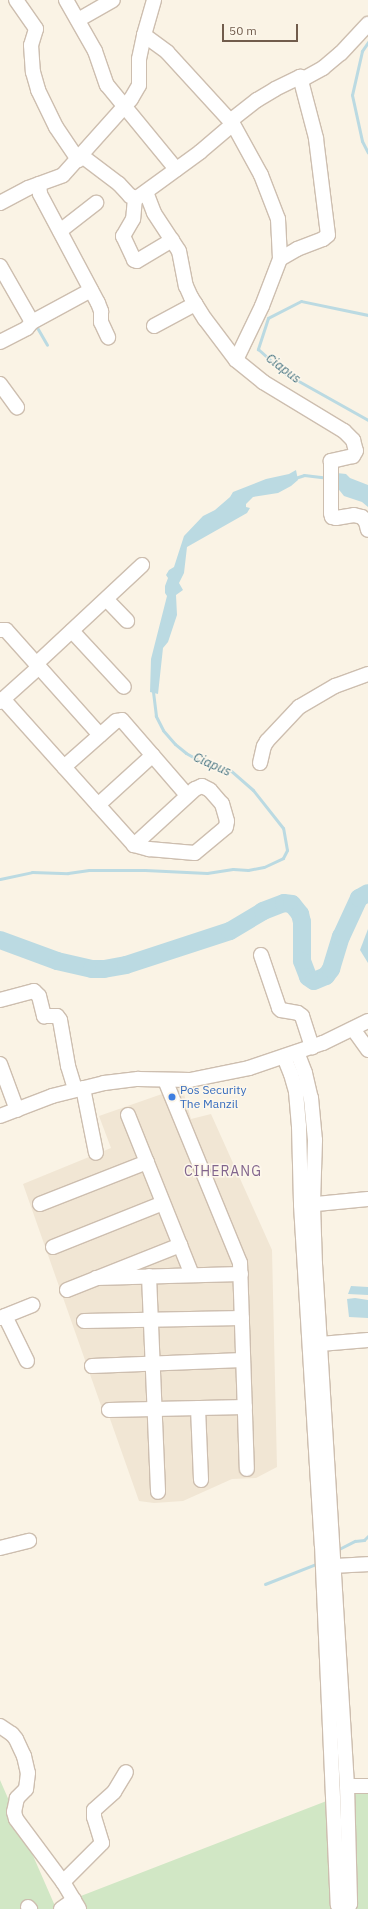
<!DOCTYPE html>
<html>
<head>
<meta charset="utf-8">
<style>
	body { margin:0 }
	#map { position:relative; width:368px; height:1909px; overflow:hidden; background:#faf3e5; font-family:"IBM Plex Sans",sans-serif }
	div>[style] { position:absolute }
	.residential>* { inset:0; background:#f1e6d4 }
	.green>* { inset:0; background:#d1e7c5 }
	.water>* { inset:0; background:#bbdae2 }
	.stream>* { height:3px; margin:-1.5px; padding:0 1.5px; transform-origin:1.5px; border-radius:1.5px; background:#bbdae2 }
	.river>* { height:18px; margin:-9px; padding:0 9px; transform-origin:9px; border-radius:9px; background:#bbdae2 }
	.roads { filter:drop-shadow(1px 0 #cdbeaf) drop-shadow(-1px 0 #cdbeaf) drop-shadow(0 1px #cdbeaf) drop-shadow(0 -1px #cdbeaf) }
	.minor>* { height:14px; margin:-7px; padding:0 7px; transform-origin:7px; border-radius:7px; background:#fff }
	.dots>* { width:11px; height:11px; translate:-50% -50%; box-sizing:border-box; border:2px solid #fdf7eb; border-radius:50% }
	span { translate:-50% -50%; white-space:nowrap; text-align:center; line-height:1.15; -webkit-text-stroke:3px #fdf7eb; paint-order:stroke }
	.shop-label { font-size:12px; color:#366cbe }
	.left { translate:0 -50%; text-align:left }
	.water-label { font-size:13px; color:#487583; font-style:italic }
	.quarter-label { font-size:14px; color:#82658d; letter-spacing:1px }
	.scale { position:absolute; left:222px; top:24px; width:76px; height:18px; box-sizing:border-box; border:2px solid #715c4c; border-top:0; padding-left:5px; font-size:12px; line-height:14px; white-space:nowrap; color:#715c4c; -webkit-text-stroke:3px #fdf7eb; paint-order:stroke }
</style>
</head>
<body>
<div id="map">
	<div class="residential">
		<i style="clip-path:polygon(182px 1087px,191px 1119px,211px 1114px,272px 1250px,277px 1467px,256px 1478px,232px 1479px,183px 1501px,154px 1503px,139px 1501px,109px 1416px,104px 1414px,23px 1184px,111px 1148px,99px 1116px)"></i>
	</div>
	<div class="green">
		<i style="clip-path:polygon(0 1780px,55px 1906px,368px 1785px,368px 1909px,0 1909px)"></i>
	</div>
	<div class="water">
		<i style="clip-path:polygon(296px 470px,298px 480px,291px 486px,278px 493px,253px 497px,246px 504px,246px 507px,250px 508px,247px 513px,187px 547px,184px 573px,179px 583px,183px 590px,176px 595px,177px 615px,168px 642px,163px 648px,158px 694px,150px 692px,151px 659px,167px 596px,165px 593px,165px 586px,168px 578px,166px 575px,169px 570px,174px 567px,184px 536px,203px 516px,215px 510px,230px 497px,233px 492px,266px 479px,289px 474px)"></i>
		<i style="clip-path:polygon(327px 472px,346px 474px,350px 478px,368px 485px,368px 507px,362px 502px,344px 496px,336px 486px,324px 483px)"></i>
		<i style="clip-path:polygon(368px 929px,368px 963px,360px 950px)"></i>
		<i style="clip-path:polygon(351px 1286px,368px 1287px,368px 1295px,348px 1294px)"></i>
		<i style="clip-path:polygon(355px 1298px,368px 1300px,368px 1318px,349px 1317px,347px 1299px)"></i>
	</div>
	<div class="stream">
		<i style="left:368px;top:42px;width:11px;rotate:124deg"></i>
		<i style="left:362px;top:51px;width:45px;rotate:102.8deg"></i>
		<i style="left:352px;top:95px;width:47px;rotate:77.7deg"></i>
		<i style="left:362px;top:141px;width:13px;rotate:63deg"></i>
		<i style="left:368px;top:315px;width:68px;rotate:-168.2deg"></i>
		<i style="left:301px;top:301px;width:37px;rotate:153deg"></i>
		<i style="left:268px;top:318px;width:33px;rotate:108deg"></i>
		<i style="left:258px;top:349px;width:38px;rotate:42deg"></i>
		<i style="left:286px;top:374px;width:94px;rotate:29.3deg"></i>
		<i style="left:35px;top:324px;width:24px;rotate:60deg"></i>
		<i style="left:295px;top:478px;width:9px;rotate:-18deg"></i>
		<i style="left:304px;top:475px;width:23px;rotate:7deg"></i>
		<i style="left:0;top:879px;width:33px;rotate:-12deg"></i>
		<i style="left:32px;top:872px;width:36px;rotate:2deg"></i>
		<i style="left:68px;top:873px;width:21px;rotate:-8deg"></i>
		<i style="left:89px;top:870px;width:56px"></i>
		<i style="left:145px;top:870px;width:62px;rotate:2.8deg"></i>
		<i style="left:207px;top:873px;width:26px;rotate:-9deg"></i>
		<i style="left:233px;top:869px;width:15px;rotate:4deg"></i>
		<i style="left:248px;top:870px;width:16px;rotate:-11deg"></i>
		<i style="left:264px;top:867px;width:21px;rotate:-25deg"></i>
		<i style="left:283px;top:858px;width:9px;rotate:-63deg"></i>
		<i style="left:287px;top:850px;width:22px;rotate:-100deg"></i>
		<i style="left:283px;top:828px;width:48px;rotate:-128.3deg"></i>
		<i style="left:253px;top:790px;width:29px;rotate:-139deg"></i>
		<i style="left:231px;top:771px;width:18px;rotate:-158deg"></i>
		<i style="left:214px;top:764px;width:12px;rotate:-171deg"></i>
		<i style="left:202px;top:762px;width:18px;rotate:-151deg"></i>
		<i style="left:186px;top:753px;width:14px;rotate:-141deg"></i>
		<i style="left:175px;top:744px;width:18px;rotate:-131deg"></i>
		<i style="left:163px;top:730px;width:16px;rotate:-117deg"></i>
		<i style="left:156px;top:716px;width:26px;rotate:-97deg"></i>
		<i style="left:337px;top:1550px;width:20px;rotate:-27deg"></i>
		<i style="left:355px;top:1541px;width:9px;rotate:-6deg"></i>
		<i style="left:364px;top:1540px;width:6px;rotate:-45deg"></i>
		<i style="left:265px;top:1584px;width:55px;rotate:-21.4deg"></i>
	</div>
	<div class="river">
		<i style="left:0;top:940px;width:61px;rotate:20.2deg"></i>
		<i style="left:57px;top:961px;width:36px;rotate:13deg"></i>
		<i style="left:92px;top:969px;width:12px"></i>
		<i style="left:104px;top:969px;width:22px;rotate:-10deg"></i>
		<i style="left:126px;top:965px;width:109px;rotate:-18.1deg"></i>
		<i style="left:230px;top:931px;width:39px;rotate:-31deg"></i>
		<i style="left:263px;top:911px;width:22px;rotate:-21deg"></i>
		<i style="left:284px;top:903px;width:8px;rotate:7deg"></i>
		<i style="left:292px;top:904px;width:13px;rotate:51deg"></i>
		<i style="left:300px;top:914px;width:8px;rotate:76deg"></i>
		<i style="left:302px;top:922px;width:39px;rotate:90deg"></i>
		<i style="left:302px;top:961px;width:17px;rotate:69deg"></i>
		<i style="left:308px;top:977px;width:7px;rotate:34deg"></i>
		<i style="left:314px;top:981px;width:13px;rotate:-23deg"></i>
		<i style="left:326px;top:976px;width:9px;rotate:-54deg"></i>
		<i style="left:331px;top:969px;width:34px;rotate:-73deg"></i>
		<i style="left:341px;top:937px;width:43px;rotate:-65.2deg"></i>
		<i style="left:359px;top:898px;width:10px;rotate:-29deg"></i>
	</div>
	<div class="roads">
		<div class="minor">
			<i style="left:16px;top:0;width:35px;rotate:55deg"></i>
			<i style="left:36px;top:29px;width:17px;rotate:107deg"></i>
			<i style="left:31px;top:45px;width:27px;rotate:86deg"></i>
			<i style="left:33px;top:72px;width:19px;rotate:74deg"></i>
			<i style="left:38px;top:90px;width:41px;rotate:64.1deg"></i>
			<i style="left:56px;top:127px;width:40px;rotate:56deg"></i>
			<i style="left:66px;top:0;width:59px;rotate:60.4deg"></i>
			<i style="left:95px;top:51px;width:36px;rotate:71deg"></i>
			<i style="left:107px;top:85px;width:109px;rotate:50.6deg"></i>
			<i style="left:78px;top:20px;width:40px;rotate:-29.7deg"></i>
			<i style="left:144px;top:35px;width:29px;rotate:36deg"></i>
			<i style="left:167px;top:52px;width:98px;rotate:47.5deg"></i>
			<i style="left:233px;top:124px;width:58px;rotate:61.2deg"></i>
			<i style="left:261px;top:175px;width:47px;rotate:68.9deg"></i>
			<i style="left:278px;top:219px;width:40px;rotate:87.1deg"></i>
			<i style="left:280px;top:259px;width:50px;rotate:111deg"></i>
			<i style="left:262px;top:306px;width:60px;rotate:115.7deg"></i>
			<i style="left:230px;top:121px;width:34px;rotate:-38deg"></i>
			<i style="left:257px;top:100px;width:21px;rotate:-31deg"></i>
			<i style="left:275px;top:89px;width:28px;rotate:-26deg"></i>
			<i style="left:300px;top:77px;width:5px;rotate:11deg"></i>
			<i style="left:305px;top:78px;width:21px;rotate:-29deg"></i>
			<i style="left:323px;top:68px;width:23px;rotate:-40deg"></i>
			<i style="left:341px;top:53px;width:40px;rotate:-47deg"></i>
			<i style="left:82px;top:156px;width:46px;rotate:37.1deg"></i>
			<i style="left:119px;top:184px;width:16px;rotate:47deg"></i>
			<i style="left:130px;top:196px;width:7px;rotate:16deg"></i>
			<i style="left:137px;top:198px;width:78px;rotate:-36.1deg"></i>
			<i style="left:200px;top:152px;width:43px;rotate:-40.3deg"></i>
			<i style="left:39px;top:184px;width:10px;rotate:84deg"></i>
			<i style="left:40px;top:194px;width:123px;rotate:62deg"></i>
			<i style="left:98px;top:303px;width:9px;rotate:69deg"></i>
			<i style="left:101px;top:311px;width:11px;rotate:90deg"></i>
			<i style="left:101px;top:322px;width:17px;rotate:65deg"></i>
			<i style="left:146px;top:192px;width:22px;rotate:69deg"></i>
			<i style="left:154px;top:213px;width:45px;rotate:56.7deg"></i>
			<i style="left:179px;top:251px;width:36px;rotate:79deg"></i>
			<i style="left:186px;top:286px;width:12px;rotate:66deg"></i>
			<i style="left:191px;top:297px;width:26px;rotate:58deg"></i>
			<i style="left:205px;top:319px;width:51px;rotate:52.9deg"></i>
			<i style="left:236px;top:360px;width:35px;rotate:39deg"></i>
			<i style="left:263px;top:382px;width:95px;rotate:31.2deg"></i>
			<i style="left:344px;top:431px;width:13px;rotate:45deg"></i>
			<i style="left:353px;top:440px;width:11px;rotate:75deg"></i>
			<i style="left:356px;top:451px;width:6px;rotate:121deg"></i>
			<i style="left:353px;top:456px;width:23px;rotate:167deg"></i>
			<i style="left:331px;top:461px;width:52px;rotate:90deg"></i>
			<i style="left:331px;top:513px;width:4px;rotate:76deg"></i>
			<i style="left:332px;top:517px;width:4px;rotate:14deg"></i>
			<i style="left:336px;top:518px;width:18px;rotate:-9deg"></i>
			<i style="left:354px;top:515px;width:8px;rotate:14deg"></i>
			<i style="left:362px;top:517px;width:6px;rotate:51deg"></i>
			<i style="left:366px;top:522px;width:8px;rotate:76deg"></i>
			<i style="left:135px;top:198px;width:21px;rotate:95deg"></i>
			<i style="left:133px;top:219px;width:20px;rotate:120deg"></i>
			<i style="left:123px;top:236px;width:26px;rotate:65deg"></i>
			<i style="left:134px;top:260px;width:3px;rotate:18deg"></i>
			<i style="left:137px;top:261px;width:41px;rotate:-31deg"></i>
			<i style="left:0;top:203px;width:32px;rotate:-28deg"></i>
			<i style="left:28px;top:188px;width:37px;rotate:-20deg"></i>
			<i style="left:63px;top:175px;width:102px;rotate:-48.2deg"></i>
			<i style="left:131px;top:99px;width:16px;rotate:-60deg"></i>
			<i style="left:139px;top:85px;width:26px;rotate:-90deg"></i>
			<i style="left:139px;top:59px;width:25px;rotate:-78deg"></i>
			<i style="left:144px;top:35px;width:36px;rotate:-74deg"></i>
			<i style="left:60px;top:231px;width:46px;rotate:-37.9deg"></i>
			<i style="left:280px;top:259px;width:20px;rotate:-30deg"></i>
			<i style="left:297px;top:249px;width:28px;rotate:-21deg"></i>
			<i style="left:323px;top:239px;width:6px;rotate:-39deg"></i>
			<i style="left:328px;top:235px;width:98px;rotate:-97.1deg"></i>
			<i style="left:316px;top:138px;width:63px;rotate:-104.7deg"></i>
			<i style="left:0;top:266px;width:64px;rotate:60.3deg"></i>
			<i style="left:154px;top:326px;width:47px;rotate:-28.2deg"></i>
			<i style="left:0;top:342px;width:30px;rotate:-27deg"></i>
			<i style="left:27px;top:328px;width:8px;rotate:-50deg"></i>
			<i style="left:32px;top:322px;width:67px;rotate:-28.5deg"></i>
			<i style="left:0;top:384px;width:29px;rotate:54deg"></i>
			<i style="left:107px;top:600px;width:29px;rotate:46deg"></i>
			<i style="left:0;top:630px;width:6px"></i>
			<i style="left:6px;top:630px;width:141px;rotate:48.2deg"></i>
			<i style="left:72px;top:631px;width:76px;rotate:47.1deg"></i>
			<i style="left:36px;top:664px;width:145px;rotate:-43deg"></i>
			<i style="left:3px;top:699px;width:196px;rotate:48.1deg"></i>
			<i style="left:134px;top:845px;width:16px;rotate:15deg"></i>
			<i style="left:149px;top:849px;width:46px;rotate:5deg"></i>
			<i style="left:195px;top:853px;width:40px;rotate:-40deg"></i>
			<i style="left:226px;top:827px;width:6px;rotate:-81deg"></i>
			<i style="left:227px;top:821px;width:18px;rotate:-106deg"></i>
			<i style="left:222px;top:804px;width:18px;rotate:-131deg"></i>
			<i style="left:210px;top:790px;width:9px;rotate:-153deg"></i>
			<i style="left:202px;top:786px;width:8px;rotate:157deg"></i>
			<i style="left:195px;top:789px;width:83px;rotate:137.4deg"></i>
			<i style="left:0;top:702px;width:52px;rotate:-41.9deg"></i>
			<i style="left:260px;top:763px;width:17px;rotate:-77deg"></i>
			<i style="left:264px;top:746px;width:6px;rotate:-59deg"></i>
			<i style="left:267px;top:741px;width:47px;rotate:-46.7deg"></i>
			<i style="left:299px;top:707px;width:42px;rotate:-30.3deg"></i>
			<i style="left:335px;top:686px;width:35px;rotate:-20deg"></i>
			<i style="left:64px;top:767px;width:69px;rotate:-41.5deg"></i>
			<i style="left:116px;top:721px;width:6px;rotate:-9deg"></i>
			<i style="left:122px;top:720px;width:99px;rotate:49.1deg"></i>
			<i style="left:98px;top:805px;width:74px;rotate:-42.3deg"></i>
			<i style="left:261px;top:955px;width:56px;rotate:71.2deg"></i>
			<i style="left:279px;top:1008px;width:3px;rotate:45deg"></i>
			<i style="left:281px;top:1010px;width:17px;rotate:10deg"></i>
			<i style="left:298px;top:1013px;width:5px;rotate:37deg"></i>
			<i style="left:302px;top:1016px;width:33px;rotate:72deg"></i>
			<i style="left:0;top:1000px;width:35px;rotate:-15deg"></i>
			<i style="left:34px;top:991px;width:7px;rotate:45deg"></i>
			<i style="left:39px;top:996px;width:21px;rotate:76deg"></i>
			<i style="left:44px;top:1016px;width:13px"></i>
			<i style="left:57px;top:1016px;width:5px;rotate:53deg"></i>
			<i style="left:60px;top:1020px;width:47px;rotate:80.1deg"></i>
			<i style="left:68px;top:1066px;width:24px;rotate:73deg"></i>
			<i style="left:353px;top:1029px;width:26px;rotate:54deg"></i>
			<i style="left:297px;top:1052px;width:22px;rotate:69deg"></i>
			<i style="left:305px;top:1073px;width:26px;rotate:77deg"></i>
			<i style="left:311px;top:1098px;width:42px;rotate:84.6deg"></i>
			<i style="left:315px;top:1140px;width:65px;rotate:91.8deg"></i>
			<i style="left:313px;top:1205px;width:59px;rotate:88.1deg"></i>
			<i style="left:315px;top:1264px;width:523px;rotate:86.49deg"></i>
			<i style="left:347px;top:1786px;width:118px;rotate:88.5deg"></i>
			<i style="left:350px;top:1904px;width:6px;rotate:121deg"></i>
			<i style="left:284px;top:1057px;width:18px;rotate:68deg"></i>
			<i style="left:291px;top:1074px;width:19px;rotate:74deg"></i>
			<i style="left:296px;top:1092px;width:34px;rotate:85deg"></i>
			<i style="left:299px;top:1126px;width:79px;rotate:88.5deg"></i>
			<i style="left:301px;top:1205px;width:341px;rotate:86.5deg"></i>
			<i style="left:322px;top:1545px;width:360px;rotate:87.5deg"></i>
			<i style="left:338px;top:1905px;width:6px;rotate:45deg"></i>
			<i style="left:0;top:1064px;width:49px;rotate:69.7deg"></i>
			<i style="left:165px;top:1080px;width:198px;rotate:67.7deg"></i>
			<i style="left:240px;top:1263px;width:206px;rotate:88.1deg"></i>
			<i style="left:83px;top:1088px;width:66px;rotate:78.7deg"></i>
			<i style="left:128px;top:1115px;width:172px;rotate:68.2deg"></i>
			<i style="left:0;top:1116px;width:56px;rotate:-21deg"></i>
			<i style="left:52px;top:1096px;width:54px;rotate:-14deg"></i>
			<i style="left:104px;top:1083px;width:34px;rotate:-7deg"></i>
			<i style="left:138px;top:1079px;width:52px;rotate:1.1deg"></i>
			<i style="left:190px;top:1080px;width:60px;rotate:-11.5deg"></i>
			<i style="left:249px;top:1068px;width:78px;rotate:-18.7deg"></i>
			<i style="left:323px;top:1043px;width:50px;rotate:-26.1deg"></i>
			<i style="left:40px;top:1204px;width:115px;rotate:-21.4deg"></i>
			<i style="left:306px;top:1205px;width:62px;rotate:-5.5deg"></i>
			<i style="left:53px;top:1247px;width:118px;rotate:-21.8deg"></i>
			<i style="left:149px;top:1276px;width:216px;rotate:87.6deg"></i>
			<i style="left:96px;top:1278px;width:145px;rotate:-1.6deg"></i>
			<i style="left:67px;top:1290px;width:122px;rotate:-21.7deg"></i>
			<i style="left:5px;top:1316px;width:50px;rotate:63.9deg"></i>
			<i style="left:0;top:1318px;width:35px;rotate:-22deg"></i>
			<i style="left:84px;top:1321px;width:158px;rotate:-1.1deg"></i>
			<i style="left:320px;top:1344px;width:48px;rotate:-4.8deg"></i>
			<i style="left:92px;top:1366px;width:151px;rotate:-2.3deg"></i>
			<i style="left:198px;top:1408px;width:72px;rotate:87.6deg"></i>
			<i style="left:109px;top:1410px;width:136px;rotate:-1.3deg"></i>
			<i style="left:0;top:1548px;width:30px;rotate:-14deg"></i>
			<i style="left:334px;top:1566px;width:34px;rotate:-3deg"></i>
			<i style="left:0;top:1726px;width:14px;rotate:34deg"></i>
			<i style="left:12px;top:1734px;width:6px;rotate:51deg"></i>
			<i style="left:16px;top:1739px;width:19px;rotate:65deg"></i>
			<i style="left:24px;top:1756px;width:17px;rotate:77deg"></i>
			<i style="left:28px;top:1773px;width:16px;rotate:97deg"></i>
			<i style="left:26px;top:1789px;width:13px;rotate:135deg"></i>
			<i style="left:17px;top:1798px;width:14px;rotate:102deg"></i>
			<i style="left:14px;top:1812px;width:7px;rotate:74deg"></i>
			<i style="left:16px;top:1819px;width:79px;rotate:53.3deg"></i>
			<i style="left:63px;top:1882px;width:31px;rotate:59deg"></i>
			<i style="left:347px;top:1786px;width:21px"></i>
			<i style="left:63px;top:1882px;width:55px;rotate:-45deg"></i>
			<i style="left:102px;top:1843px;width:27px;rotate:-107deg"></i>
			<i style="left:94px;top:1817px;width:7px;rotate:-90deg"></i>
			<i style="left:94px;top:1810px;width:27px;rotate:-42deg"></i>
			<i style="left:114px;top:1792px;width:23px;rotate:-59deg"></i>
			<i style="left:28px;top:1907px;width:3px;rotate:45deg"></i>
			<i style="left:61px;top:1909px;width:16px;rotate:-35deg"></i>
		</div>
	</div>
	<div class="dots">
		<i style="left:172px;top:1097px;background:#3f7fe0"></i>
	</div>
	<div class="shop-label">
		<span class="left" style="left:180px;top:1097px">Pos Security<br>The Manzil</span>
	</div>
	<div class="water-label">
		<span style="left:283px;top:369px;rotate:37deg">Ciapus</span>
		<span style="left:212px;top:765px;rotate:24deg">Ciapus</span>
	</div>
	<div class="quarter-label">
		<span style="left:223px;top:1171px">CIHERANG</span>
	</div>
	<div class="scale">50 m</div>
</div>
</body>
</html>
